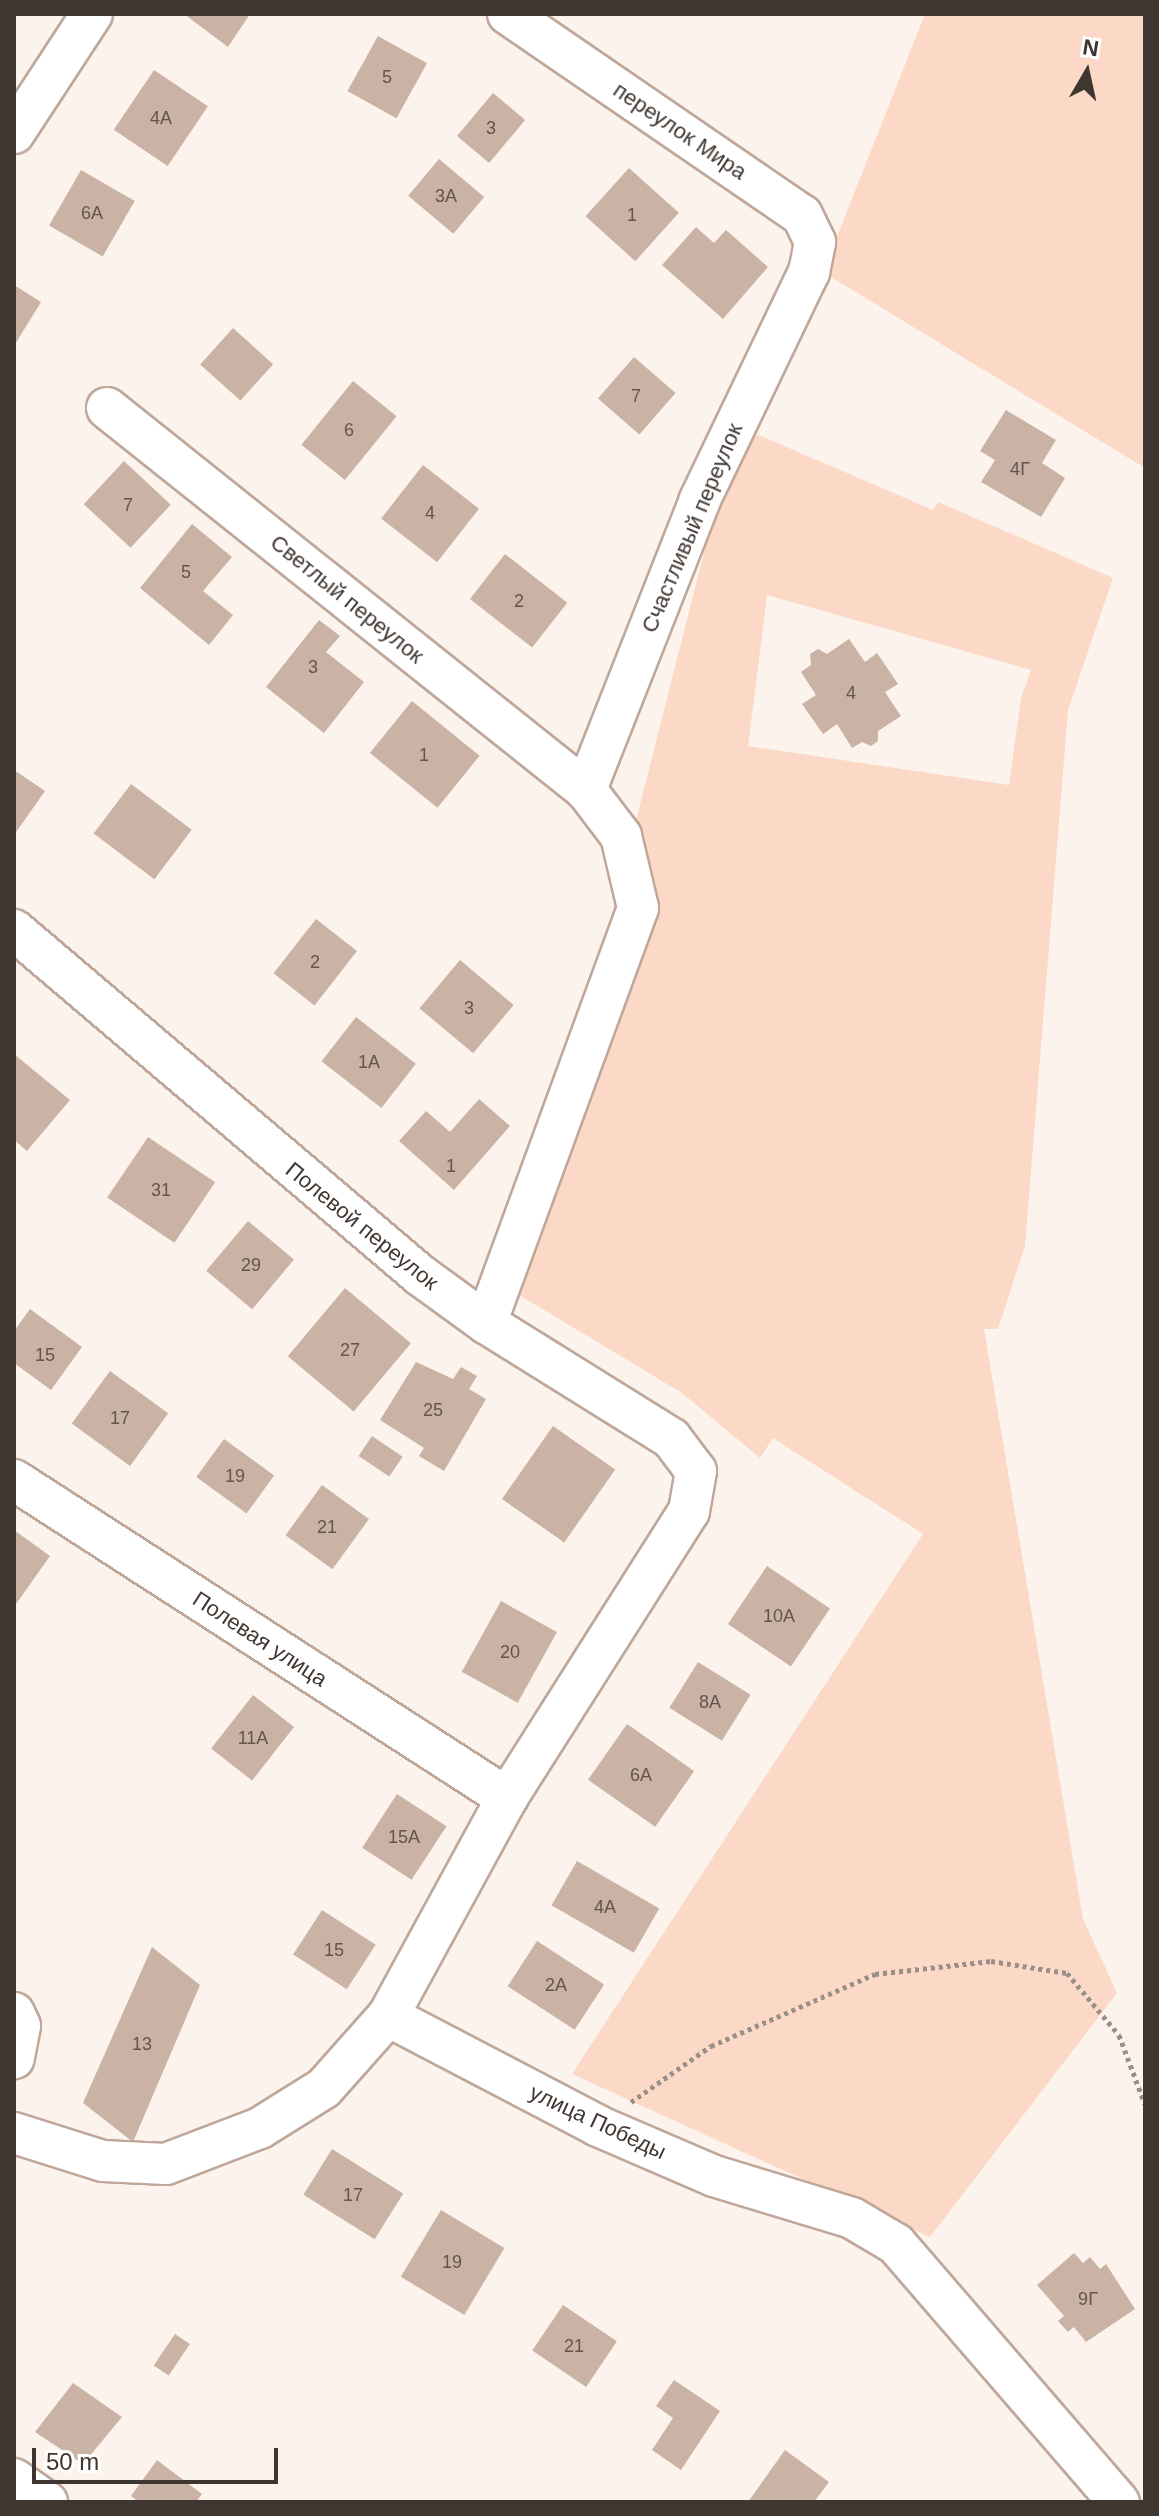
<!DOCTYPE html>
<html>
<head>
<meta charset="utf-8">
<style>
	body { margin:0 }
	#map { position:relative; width:1159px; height:2516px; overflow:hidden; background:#fdf3ed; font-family:Helvetica,sans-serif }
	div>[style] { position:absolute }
	.green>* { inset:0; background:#fbd9c6 }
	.building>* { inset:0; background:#cab2a5; transform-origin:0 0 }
	.path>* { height:5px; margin-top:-2.5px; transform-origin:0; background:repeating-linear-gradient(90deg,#9a908a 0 4px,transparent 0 8px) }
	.roads { filter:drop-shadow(2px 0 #bfa79a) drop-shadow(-2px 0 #bfa79a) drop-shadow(0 2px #bfa79a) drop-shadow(0 -2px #bfa79a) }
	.street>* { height:40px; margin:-20px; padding:0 20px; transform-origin:20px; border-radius:20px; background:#fff }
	span { translate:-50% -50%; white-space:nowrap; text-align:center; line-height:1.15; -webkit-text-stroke:6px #fff; paint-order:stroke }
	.number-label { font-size:18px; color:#62554e }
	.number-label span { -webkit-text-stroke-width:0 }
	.street-label { font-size:22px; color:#403631 }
	.frame { position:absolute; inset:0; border:16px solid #403631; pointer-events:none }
	.north { position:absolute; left:1047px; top:32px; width:80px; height:80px; -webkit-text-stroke:6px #fff; paint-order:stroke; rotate:9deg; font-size:22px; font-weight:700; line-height:32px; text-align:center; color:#403631 }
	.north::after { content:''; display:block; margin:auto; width:28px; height:36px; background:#403631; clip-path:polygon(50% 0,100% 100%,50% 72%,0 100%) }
	.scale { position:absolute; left:32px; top:2448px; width:246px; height:36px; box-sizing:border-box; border:4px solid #403631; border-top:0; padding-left:10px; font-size:24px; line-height:28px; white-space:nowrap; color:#403631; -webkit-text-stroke:6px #fff; paint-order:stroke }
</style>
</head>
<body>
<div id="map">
	<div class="green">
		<i style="clip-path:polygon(925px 14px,1145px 14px,1145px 468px,823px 272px)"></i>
		<i style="clip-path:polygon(evenodd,756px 434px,933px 510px,938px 502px,1113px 578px,1068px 710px,1025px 1246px,998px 1329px,984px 1329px,1083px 1919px,1117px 1993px,930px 2237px,572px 2074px,923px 1534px,773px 1438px,760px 1458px,682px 1393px,516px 1293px,711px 525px,756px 434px,767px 595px,1031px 670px,1021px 698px,1009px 785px,748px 746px,767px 595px)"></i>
	</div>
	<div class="building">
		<i style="clip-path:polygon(184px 14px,250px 14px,228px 47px)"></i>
		<i style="left:378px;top:36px;width:56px;height:63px;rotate:29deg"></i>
		<i style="left:154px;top:70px;width:65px;height:72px;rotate:34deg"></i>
		<i style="left:493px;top:93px;width:42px;height:56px;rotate:40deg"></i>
		<i style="left:439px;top:159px;width:59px;height:48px;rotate:40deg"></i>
		<i style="left:629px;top:168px;width:67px;height:65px;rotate:42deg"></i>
		<i style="left:81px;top:170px;width:62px;height:64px;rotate:30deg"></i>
		<i style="clip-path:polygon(696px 227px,714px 243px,726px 230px,768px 267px,723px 319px,662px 265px)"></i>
		<i style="clip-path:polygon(14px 285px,41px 302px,14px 346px)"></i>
		<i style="left:233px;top:328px;width:54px;height:49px;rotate:42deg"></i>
		<i style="left:634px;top:357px;width:55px;height:55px;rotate:41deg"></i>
		<i style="left:353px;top:381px;width:56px;height:82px;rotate:39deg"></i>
		<i style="clip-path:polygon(1006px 410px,1056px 440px,1042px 463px,1065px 478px,1041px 517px,981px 482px,995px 460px,980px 451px)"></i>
		<i style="left:124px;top:461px;width:64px;height:59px;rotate:43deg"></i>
		<i style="left:423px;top:465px;width:71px;height:68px;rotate:38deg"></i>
		<i style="clip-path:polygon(192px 524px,232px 557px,203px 591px,233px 615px,209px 645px,140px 588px)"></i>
		<i style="left:505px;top:554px;width:79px;height:57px;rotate:38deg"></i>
		<i style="clip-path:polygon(319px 620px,340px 636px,326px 652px,364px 682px,324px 733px,266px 687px)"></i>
		<i style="clip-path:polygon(849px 639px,865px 662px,877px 653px,898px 684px,885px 692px,901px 716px,878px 731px,878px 741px,871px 746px,862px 742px,852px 748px,837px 724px,823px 734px,802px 704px,816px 695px,801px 672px,811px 665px,810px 654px,818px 649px,827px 654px)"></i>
		<i style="left:412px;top:701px;width:87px;height:67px;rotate:39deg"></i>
		<i style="clip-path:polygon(14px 770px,45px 791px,14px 835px)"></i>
		<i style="left:131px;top:784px;width:76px;height:62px;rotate:37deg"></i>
		<i style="left:316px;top:919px;width:52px;height:69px;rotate:38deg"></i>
		<i style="left:460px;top:960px;width:70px;height:63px;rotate:40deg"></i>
		<i style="left:356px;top:1017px;width:76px;height:56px;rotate:38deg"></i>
		<i style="clip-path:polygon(14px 1054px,70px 1100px,27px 1151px,14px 1140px)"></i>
		<i style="clip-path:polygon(479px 1099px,510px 1126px,454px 1190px,399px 1141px,426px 1111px,450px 1132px)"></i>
		<i style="left:148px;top:1137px;width:81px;height:73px;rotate:34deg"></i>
		<i style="left:248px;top:1221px;width:60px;height:65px;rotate:40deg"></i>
		<i style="left:345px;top:1288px;width:86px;height:89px;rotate:40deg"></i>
		<i style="clip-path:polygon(30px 1309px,82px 1347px,51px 1390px,14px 1363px,14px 1331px)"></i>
		<i style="clip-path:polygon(416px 1362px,453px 1379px,461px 1367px,477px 1376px,469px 1389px,486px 1399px,444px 1471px,419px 1456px,424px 1448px,380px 1420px)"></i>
		<i style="left:110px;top:1371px;width:72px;height:65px;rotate:36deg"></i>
		<i style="left:553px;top:1426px;width:76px;height:89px;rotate:35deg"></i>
		<i style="left:372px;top:1436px;width:37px;height:24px;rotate:34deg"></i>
		<i style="left:224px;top:1439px;width:62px;height:47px;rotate:36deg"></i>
		<i style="left:322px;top:1485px;width:58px;height:62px;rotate:36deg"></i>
		<i style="clip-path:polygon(14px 1530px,50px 1556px,14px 1607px)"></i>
		<i style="left:767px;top:1566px;width:76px;height:70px;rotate:34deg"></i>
		<i style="left:501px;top:1601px;width:64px;height:81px;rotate:29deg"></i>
		<i style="left:698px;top:1662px;width:62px;height:54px;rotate:32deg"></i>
		<i style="left:253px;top:1695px;width:52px;height:68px;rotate:38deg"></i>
		<i style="left:627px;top:1724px;width:82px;height:68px;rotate:35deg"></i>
		<i style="left:397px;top:1794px;width:59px;height:64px;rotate:33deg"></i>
		<i style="left:577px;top:1861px;width:95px;height:51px;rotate:30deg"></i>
		<i style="left:322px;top:1910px;width:64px;height:53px;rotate:33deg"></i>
		<i style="left:537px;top:1941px;width:80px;height:54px;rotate:33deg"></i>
		<i style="clip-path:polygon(152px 1947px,200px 1985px,133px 2142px,83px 2103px)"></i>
		<i style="left:332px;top:2149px;width:84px;height:54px;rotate:32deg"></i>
		<i style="left:441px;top:2210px;width:74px;height:78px;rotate:31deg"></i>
		<i style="clip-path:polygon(1074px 2253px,1083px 2263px,1090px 2257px,1100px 2269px,1106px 2264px,1135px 2309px,1086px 2342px,1074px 2327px,1068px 2332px,1058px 2321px,1064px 2316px,1037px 2285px)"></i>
		<i style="left:563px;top:2305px;width:65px;height:55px;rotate:34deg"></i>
		<i style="left:175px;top:2334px;width:18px;height:38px;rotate:34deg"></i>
		<i style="clip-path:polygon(674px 2380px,720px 2411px,681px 2470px,652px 2450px,673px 2418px,656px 2406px)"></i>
		<i style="clip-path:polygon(73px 2383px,122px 2417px,83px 2464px,35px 2432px)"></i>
		<i style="clip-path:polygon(785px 2450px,829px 2482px,814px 2502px,748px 2502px)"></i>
		<i style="clip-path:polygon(157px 2460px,202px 2494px,196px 2502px,139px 2502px,131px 2496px)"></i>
	</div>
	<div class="path">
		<i style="left:631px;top:2102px;width:98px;rotate:-35deg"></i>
		<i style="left:711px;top:2046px;width:179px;rotate:-23.7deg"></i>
		<i style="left:875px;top:1974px;width:117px;rotate:-6.4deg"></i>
		<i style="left:991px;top:1961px;width:77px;rotate:9deg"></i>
		<i style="left:1067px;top:1973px;width:81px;rotate:50deg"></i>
		<i style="left:1119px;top:2035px;width:74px;rotate:69.4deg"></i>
	</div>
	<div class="roads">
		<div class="street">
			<i style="left:508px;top:14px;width:356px;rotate:34.4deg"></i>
			<i style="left:802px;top:215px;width:30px;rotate:64deg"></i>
			<i style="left:815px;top:242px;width:31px;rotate:101deg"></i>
			<i style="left:809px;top:272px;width:253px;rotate:115.6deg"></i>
			<i style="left:700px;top:500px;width:312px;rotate:111.5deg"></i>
			<i style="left:14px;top:133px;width:142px;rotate:-56.8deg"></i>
			<i style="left:107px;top:408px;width:613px;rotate:38.57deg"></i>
			<i style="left:586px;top:790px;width:58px;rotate:52.7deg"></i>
			<i style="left:621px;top:836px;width:74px;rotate:76.7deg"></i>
			<i style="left:638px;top:908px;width:442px;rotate:110.1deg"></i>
			<i style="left:14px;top:930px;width:533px;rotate:40.36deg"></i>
			<i style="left:420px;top:1275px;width:82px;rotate:36deg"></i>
			<i style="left:486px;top:1323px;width:218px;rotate:31.9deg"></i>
			<i style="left:671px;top:1438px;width:41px;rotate:52.9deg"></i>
			<i style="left:696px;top:1471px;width:41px;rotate:99.9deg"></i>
			<i style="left:689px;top:1511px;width:340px;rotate:122.4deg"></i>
			<i style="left:507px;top:1798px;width:248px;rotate:118.6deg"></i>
			<i style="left:14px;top:1480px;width:587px;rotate:32.82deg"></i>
			<i style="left:14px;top:2013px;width:14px;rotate:65deg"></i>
			<i style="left:20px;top:2026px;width:33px;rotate:101deg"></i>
			<i style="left:14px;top:2133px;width:93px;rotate:17.5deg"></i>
			<i style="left:103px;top:2161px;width:63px;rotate:2.7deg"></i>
			<i style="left:166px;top:2164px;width:101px;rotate:-21deg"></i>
			<i style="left:260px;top:2128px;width:75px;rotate:-32deg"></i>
			<i style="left:324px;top:2088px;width:96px;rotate:-48.4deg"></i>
			<i style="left:388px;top:2016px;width:237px;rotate:27.6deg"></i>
			<i style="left:598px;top:2126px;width:126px;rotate:23.3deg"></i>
			<i style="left:714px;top:2176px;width:144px;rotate:16.9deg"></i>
			<i style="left:852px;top:2218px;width:51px;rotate:30.6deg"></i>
			<i style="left:896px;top:2244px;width:341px;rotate:49.2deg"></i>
			<i style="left:14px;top:2479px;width:40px;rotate:34.9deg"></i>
		</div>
	</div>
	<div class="number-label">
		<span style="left:387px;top:77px">5</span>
		<span style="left:161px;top:118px">4А</span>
		<span style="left:491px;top:128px">3</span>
		<span style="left:446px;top:196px">3А</span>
		<span style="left:92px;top:213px">6А</span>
		<span style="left:632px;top:215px">1</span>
		<span style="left:636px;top:396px">7</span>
		<span style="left:349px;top:430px">6</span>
		<span style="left:1020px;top:469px">4Г</span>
		<span style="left:128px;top:505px">7</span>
		<span style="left:430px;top:513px">4</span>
		<span style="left:186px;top:572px">5</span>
		<span style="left:519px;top:601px">2</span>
		<span style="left:313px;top:667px">3</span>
		<span style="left:851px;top:693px">4</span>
		<span style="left:424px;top:755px">1</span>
		<span style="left:315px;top:962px">2</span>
		<span style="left:469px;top:1008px">3</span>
		<span style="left:369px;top:1062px">1А</span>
		<span style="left:451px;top:1166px">1</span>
		<span style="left:161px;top:1190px">31</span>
		<span style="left:251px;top:1265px">29</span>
		<span style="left:350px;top:1350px">27</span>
		<span style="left:45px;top:1355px">15</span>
		<span style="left:433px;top:1410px">25</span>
		<span style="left:120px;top:1418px">17</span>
		<span style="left:235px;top:1476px">19</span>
		<span style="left:327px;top:1527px">21</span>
		<span style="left:779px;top:1616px">10А</span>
		<span style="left:510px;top:1652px">20</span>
		<span style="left:710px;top:1702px">8А</span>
		<span style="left:253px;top:1738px">11А</span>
		<span style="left:641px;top:1775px">6А</span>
		<span style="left:404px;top:1837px">15А</span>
		<span style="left:605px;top:1907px">4А</span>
		<span style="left:334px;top:1950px">15</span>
		<span style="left:556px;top:1985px">2А</span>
		<span style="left:142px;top:2044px">13</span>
		<span style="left:353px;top:2195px">17</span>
		<span style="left:452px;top:2262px">19</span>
		<span style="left:1088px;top:2299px">9Г</span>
		<span style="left:574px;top:2346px">21</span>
	</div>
	<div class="street-label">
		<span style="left:680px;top:131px;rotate:34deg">переулок Мира</span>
		<span style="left:692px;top:528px;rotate:-67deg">Счастливый переулок</span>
		<span style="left:347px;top:599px;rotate:39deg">Светлый переулок</span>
		<span style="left:362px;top:1226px;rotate:39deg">Полевой переулок</span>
		<span style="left:260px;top:1639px;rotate:33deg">Полевая улица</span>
		<span style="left:598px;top:2122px;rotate:25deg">улица Победы</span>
	</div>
	<div class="frame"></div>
	<div class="north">N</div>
	<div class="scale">50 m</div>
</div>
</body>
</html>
